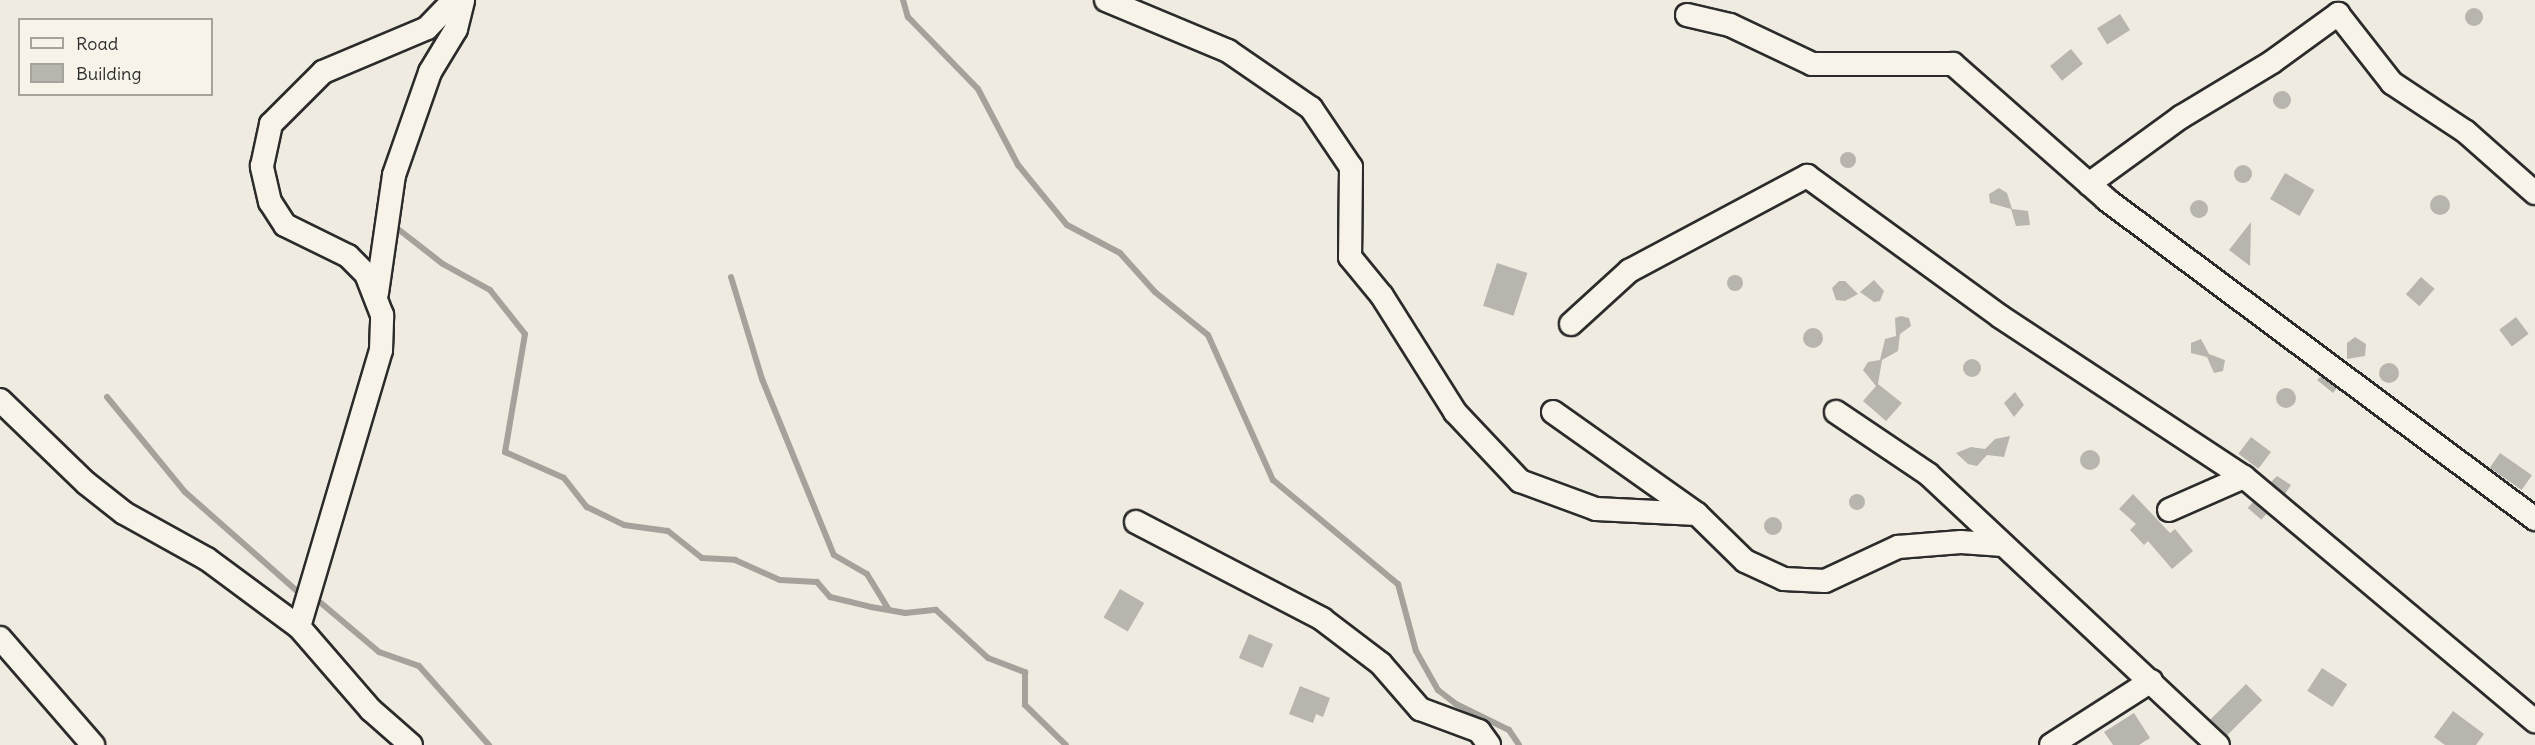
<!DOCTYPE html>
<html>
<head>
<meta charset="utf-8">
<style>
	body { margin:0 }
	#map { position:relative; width:2535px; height:745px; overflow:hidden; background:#efebe0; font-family:Delius,sans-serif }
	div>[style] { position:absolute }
	.stream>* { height:6px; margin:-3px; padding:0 3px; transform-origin:3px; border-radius:3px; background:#a4a29a }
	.building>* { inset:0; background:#b8b5ae; transform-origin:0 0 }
	.round { border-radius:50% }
	.roads { filter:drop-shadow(2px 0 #2b2b2b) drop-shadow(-2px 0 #2b2b2b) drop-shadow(0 2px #2b2b2b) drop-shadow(0 -2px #2b2b2b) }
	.minor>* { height:22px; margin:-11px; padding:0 11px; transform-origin:11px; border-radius:11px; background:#f7f3e8 }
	span { translate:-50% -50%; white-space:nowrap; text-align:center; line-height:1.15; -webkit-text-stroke:6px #f7f3e8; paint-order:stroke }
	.legend { position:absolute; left:18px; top:18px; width:195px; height:78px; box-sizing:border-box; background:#f7f3e8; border:2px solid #a5a39c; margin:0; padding:8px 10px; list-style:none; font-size:18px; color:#2b2b2b }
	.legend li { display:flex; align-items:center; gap:12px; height:30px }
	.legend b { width:30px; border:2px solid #a5a39c }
</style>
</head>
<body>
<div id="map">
	<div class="stream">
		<i style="left:903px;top:0;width:18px;rotate:74deg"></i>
		<i style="left:908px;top:17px;width:100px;rotate:45.8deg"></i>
		<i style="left:978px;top:89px;width:86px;rotate:62.2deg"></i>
		<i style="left:1018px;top:165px;width:77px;rotate:50.8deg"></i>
		<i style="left:1067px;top:225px;width:60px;rotate:27.8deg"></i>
		<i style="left:1120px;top:253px;width:52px;rotate:48.1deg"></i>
		<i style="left:1155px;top:292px;width:68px;rotate:39.1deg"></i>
		<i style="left:1208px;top:335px;width:159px;rotate:65.9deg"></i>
		<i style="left:1273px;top:480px;width:163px;rotate:39.8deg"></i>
		<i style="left:1398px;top:584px;width:69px;rotate:75deg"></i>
		<i style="left:1416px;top:651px;width:45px;rotate:60.6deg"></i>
		<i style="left:1438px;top:690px;width:23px;rotate:38deg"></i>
		<i style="left:1456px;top:704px;width:59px;rotate:26.1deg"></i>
		<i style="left:1509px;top:730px;width:18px;rotate:56deg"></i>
		<i style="left:398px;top:229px;width:57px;rotate:37.9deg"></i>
		<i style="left:443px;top:264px;width:54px;rotate:29deg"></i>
		<i style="left:490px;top:290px;width:56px;rotate:51.5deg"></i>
		<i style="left:525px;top:334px;width:120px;rotate:99.6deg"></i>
		<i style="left:505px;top:452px;width:64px;rotate:23.8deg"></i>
		<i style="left:564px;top:478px;width:37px;rotate:52deg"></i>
		<i style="left:587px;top:507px;width:41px;rotate:25.9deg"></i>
		<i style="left:624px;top:525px;width:44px;rotate:7.8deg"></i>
		<i style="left:668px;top:531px;width:43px;rotate:38.5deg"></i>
		<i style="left:702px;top:558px;width:33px;rotate:3deg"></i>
		<i style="left:735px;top:560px;width:49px;rotate:24deg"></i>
		<i style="left:780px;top:580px;width:37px;rotate:3deg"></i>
		<i style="left:817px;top:582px;width:20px;rotate:49deg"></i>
		<i style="left:830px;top:597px;width:42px;rotate:13.7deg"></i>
		<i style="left:871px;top:607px;width:35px;rotate:10deg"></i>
		<i style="left:905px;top:613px;width:31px;rotate:-6deg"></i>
		<i style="left:936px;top:610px;width:71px;rotate:42.7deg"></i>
		<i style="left:988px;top:658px;width:40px;rotate:21deg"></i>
		<i style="left:1025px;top:672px;width:33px;rotate:90deg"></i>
		<i style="left:1025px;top:705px;width:57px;rotate:44.3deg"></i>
		<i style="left:731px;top:277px;width:107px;rotate:73.1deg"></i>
		<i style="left:762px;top:379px;width:190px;rotate:67.8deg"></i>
		<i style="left:834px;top:555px;width:38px;rotate:30deg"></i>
		<i style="left:867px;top:574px;width:42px;rotate:58.6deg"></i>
		<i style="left:107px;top:397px;width:123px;rotate:50.6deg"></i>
		<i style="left:185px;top:492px;width:151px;rotate:41.5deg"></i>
		<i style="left:321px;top:603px;width:76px;rotate:40.2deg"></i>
		<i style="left:379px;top:652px;width:42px;rotate:19.3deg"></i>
		<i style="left:419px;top:666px;width:106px;rotate:48.5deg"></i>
	</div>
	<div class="building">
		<i class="round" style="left:2465px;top:8px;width:18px;height:18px"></i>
		<i style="left:2120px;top:14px;width:19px;height:27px;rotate:58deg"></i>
		<i style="left:2071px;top:49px;width:19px;height:27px;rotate:51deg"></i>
		<i class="round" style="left:2273px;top:91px;width:18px;height:18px"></i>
		<i class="round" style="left:1840px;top:152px;width:16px;height:16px"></i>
		<i class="round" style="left:2234px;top:165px;width:18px;height:18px"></i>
		<i style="left:2285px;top:173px;width:34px;height:30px;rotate:30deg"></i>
		<i style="clip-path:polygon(1999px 188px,2007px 193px,2012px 209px,2028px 211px,2030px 225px,2016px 226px,2011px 209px,1990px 203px,1989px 194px)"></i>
		<i class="round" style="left:2430px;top:195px;width:20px;height:20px"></i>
		<i class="round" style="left:2190px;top:200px;width:18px;height:18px"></i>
		<i style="clip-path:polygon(2251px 222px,2250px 266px,2229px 250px)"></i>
		<i style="left:1497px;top:263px;width:32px;height:45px;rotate:18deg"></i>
		<i class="round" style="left:1727px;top:275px;width:16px;height:16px"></i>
		<i style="left:2421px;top:277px;width:18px;height:23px;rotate:41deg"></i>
		<i style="clip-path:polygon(1874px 280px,1884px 291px,1880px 301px,1874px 302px,1860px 292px)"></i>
		<i style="clip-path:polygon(1839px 281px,1845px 281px,1858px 294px,1845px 301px,1836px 300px,1832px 288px)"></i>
		<i style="clip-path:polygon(1901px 316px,1909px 318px,1911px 326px,1900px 334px,1898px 351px,1882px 360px,1878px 384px,1902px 403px,1886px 421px,1863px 401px,1876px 386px,1863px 370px,1868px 362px,1880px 360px,1885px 339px,1896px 336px,1895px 318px)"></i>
		<i style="left:2516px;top:317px;width:21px;height:21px;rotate:53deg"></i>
		<i class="round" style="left:1803px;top:328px;width:20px;height:20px"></i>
		<i style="clip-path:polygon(2355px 337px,2366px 344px,2365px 356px,2347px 359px,2347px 343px)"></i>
		<i style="clip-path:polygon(2201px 339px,2209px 354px,2225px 360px,2223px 371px,2214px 373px,2207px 357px,2191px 353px,2191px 343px)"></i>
		<i class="round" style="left:1963px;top:359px;width:18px;height:18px"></i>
		<i class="round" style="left:2379px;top:363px;width:20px;height:20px"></i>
		<i style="clip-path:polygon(2321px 376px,2337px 388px,2333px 393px,2317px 380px)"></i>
		<i class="round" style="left:2276px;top:388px;width:20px;height:20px"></i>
		<i style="clip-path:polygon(2015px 392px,2024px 405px,2014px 417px,2004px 403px)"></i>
		<i style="clip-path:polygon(2010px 436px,2004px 457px,1987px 455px,1977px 466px,1968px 464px,1956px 453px,1971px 447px,1985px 449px,1995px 439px)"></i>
		<i style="left:2251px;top:437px;width:25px;height:21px;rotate:37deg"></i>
		<i class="round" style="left:2080px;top:450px;width:20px;height:20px"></i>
		<i style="left:2500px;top:453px;width:39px;height:18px;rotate:35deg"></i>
		<i style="clip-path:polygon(2277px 476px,2291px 485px,2285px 494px,2271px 482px)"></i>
		<i class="round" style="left:1849px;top:494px;width:16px;height:16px"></i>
		<i style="clip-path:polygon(2133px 494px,2170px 533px,2175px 529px,2193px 551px,2172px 569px,2148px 541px,2144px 545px,2130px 530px,2136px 524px,2119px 509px)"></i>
		<i style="left:2253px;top:502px;width:18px;height:8px;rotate:41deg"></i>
		<i class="round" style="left:1764px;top:517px;width:18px;height:18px"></i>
		<i style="left:1120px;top:589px;width:28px;height:33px;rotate:30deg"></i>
		<i style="left:1249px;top:634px;width:26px;height:26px;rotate:23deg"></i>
		<i style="left:2322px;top:668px;width:30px;height:27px;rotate:33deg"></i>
		<i style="left:2246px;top:684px;width:23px;height:50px;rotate:45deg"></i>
		<i style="clip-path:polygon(1300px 686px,1330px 698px,1323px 717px,1316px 714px,1313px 723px,1289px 714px)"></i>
		<i style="clip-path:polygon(2453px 711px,2484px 734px,2476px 745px,2445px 745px,2434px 737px)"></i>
		<i style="clip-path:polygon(2134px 713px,2150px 738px,2139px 745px,2113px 745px,2104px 732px)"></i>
	</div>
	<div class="roads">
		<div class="minor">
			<i style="left:1106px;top:0;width:132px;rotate:22.7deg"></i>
			<i style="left:1228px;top:51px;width:101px;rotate:34.5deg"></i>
			<i style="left:1311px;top:108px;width:71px;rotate:55.9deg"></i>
			<i style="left:1351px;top:167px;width:90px;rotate:90.6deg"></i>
			<i style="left:1350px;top:257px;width:50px;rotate:50.6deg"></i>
			<i style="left:1382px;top:296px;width:137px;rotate:57.8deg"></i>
			<i style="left:1455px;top:412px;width:95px;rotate:46.7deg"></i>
			<i style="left:1520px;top:481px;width:81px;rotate:20.2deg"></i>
			<i style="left:1596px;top:509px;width:101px;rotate:2.8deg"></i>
			<i style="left:1687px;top:15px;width:44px;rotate:13.1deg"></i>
			<i style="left:1730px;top:25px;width:91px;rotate:25.4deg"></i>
			<i style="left:1812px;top:64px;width:141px"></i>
			<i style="left:1953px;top:64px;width:205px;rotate:41.4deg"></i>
			<i style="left:2107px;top:200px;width:534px;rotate:36.7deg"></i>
			<i style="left:2089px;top:184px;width:114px;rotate:-36.1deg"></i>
			<i style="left:2181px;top:117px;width:106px;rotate:-31.1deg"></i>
			<i style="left:2272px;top:62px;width:82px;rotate:-36deg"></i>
			<i style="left:2338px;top:14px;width:88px;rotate:52deg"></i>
			<i style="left:2392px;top:83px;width:89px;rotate:33.5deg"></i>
			<i style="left:2466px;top:132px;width:92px;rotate:41.5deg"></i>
			<i style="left:377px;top:293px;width:119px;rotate:-81.8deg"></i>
			<i style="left:394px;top:175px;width:109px;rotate:-70.7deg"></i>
			<i style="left:430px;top:72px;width:50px;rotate:-58.8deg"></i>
			<i style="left:456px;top:29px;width:30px;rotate:-76deg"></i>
			<i style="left:1571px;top:324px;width:79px;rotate:-42.4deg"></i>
			<i style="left:1629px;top:271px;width:202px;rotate:-28.1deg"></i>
			<i style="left:1807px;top:176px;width:240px;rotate:36deg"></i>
			<i style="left:2001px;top:317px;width:291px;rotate:33.4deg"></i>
			<i style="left:2244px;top:477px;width:380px;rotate:40deg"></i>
			<i style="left:0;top:400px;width:120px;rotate:44deg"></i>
			<i style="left:86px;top:483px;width:48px;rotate:38.3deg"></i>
			<i style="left:124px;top:513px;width:95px;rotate:29deg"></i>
			<i style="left:207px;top:559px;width:114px;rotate:36.5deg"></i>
			<i style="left:299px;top:627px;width:110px;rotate:49.1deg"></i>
			<i style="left:371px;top:710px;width:53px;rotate:41.2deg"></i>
			<i style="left:1553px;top:412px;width:176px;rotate:35.3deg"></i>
			<i style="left:1697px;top:514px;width:67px;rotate:44.4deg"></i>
			<i style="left:1745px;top:561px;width:43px;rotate:24.8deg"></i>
			<i style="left:1784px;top:579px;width:41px;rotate:2.8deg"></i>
			<i style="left:1825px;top:581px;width:81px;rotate:-25deg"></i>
			<i style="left:1898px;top:547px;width:63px;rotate:-4.5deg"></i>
			<i style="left:1961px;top:542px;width:42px;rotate:4.1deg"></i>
			<i style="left:1836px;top:412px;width:111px;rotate:34deg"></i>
			<i style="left:1928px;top:474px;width:397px;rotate:43.1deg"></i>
			<i style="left:2169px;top:510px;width:82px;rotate:-23.7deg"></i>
			<i style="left:1136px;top:522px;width:210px;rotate:27.5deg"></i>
			<i style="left:1322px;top:619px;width:74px;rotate:37.3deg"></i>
			<i style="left:1381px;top:664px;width:60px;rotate:49.1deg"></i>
			<i style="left:1420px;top:709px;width:63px;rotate:20.4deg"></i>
			<i style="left:1479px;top:731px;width:17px;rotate:54deg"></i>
			<i style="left:299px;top:627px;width:289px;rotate:-73.5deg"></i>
			<i style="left:381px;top:350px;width:35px;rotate:-88deg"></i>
			<i style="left:382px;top:315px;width:44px;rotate:-111.3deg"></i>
			<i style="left:366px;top:274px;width:25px;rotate:-135deg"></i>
			<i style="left:348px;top:256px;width:70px;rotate:-153.8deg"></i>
			<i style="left:285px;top:225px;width:27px;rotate:-123deg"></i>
			<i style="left:270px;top:202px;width:37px;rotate:-103deg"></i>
			<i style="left:262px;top:166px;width:43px;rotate:-77.9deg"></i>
			<i style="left:271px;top:124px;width:74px;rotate:-45deg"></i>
			<i style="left:323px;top:72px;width:113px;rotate:-22.9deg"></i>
			<i style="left:427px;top:28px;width:39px;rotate:-46deg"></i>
			<i style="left:0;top:638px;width:142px;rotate:49deg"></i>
			<i style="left:2051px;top:745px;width:119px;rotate:-32.6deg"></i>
		</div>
	</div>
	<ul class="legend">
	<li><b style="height:8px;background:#f7f3e8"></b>Road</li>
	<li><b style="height:16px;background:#b8b5ae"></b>Building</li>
	</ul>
</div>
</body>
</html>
